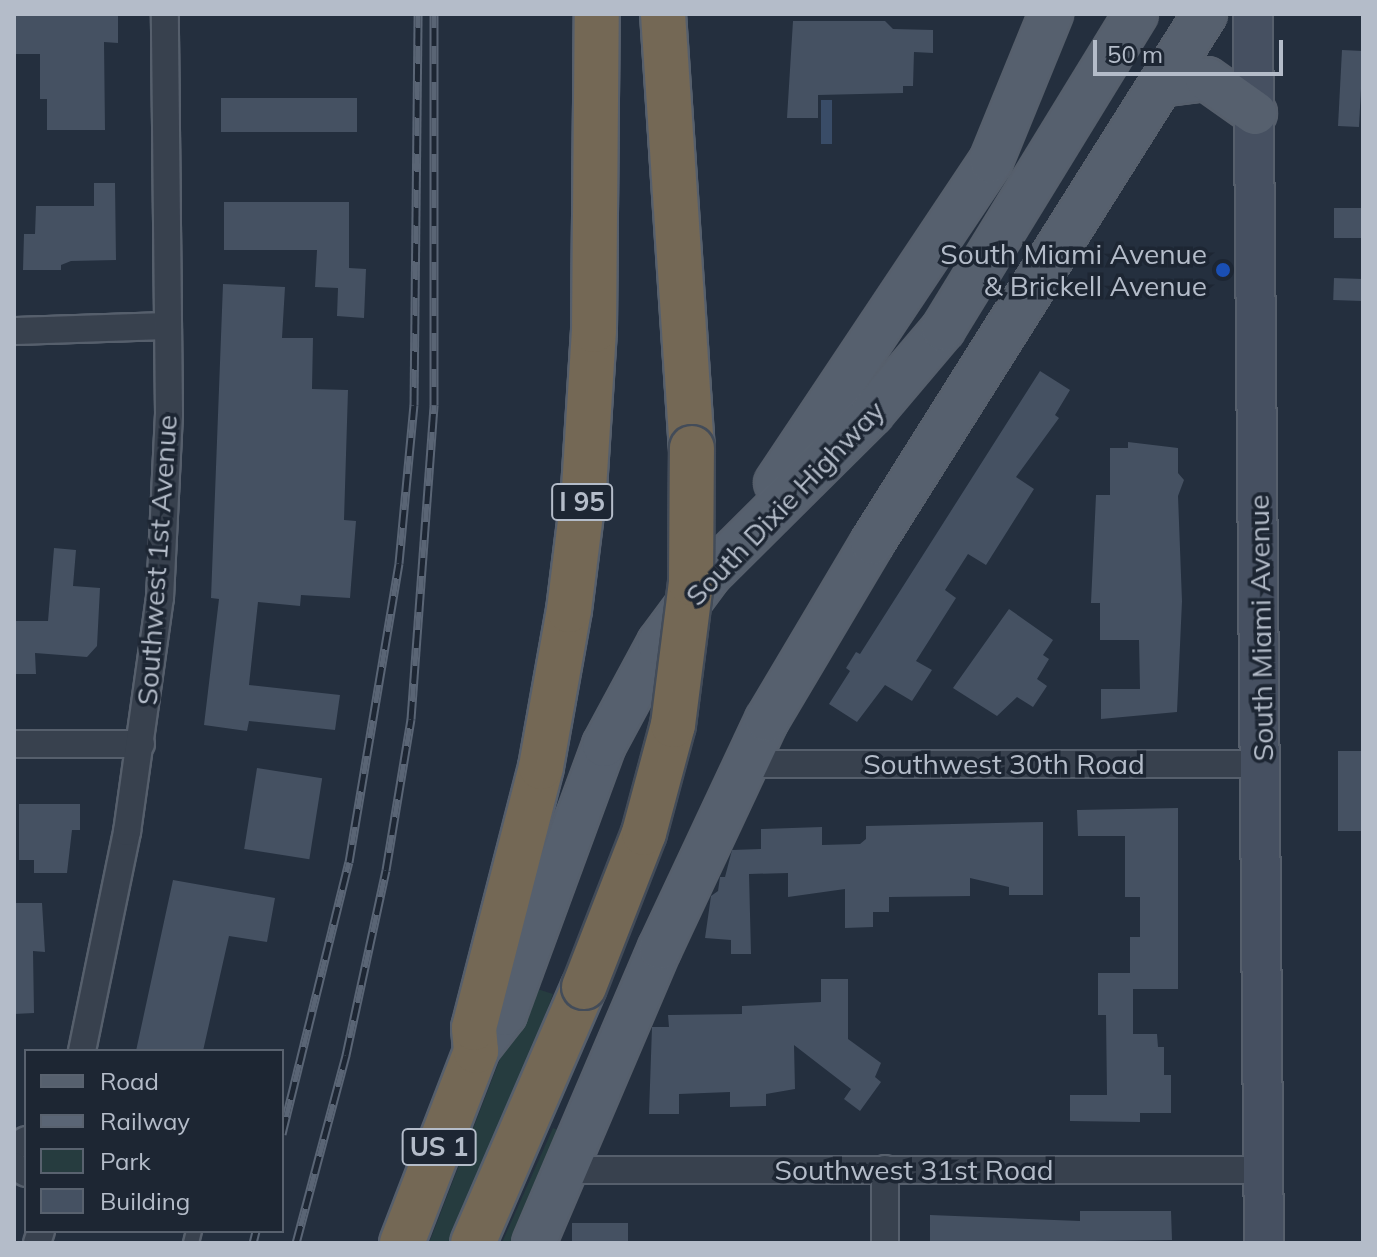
<!DOCTYPE html>
<html>
<head>
<meta charset="utf-8">
<style>
	body { margin:0 }
	#map { position:relative; width:1377px; height:1257px; overflow:hidden; background:#242f3e; font-family:Mulish,sans-serif }
	div>[style] { position:absolute }
	.green>* { inset:0; background:#263c3f; transform-origin:0 0 }
	.water>* { inset:0; background:#394c67; transform-origin:0 0 }
	.building>* { inset:0; background:#455162; transform-origin:0 0 }
	.roads { filter:drop-shadow(2px 0 #565f6c) drop-shadow(-2px 0 #565f6c) drop-shadow(0 2px #565f6c) drop-shadow(0 -2px #565f6c) }
	.lane>* { height:14px; margin:-7px; padding:0 7px; transform-origin:7px; border-radius:7px; background:#38414e }
	.street>* { height:26px; margin:-13px; padding:0 13px; transform-origin:13px; border-radius:13px; background:#38414e }
	.secondary>* { height:38px; margin:-19px; padding:0 19px; transform-origin:19px; border-radius:19px; background:#465061 }
	.primary>* { height:42px; margin:-21px; padding:0 21px; transform-origin:21px; border-radius:21px; background:#56606e }
	.highway>* { height:44px; margin:-22px; padding:0 22px; transform-origin:22px; border-radius:22px; background:#746855 }
	.rail>* { height:9px; margin-top:-4.5px; transform-origin:0; background:repeating-linear-gradient(90deg,#1d2633 0 18px,#5a6575 0 36px); box-sizing:border-box; border-block:2px solid #5a6575 }
	.bridges { filter:drop-shadow(2px 0 #434c59) drop-shadow(-2px 0 #434c59) drop-shadow(0 2px #434c59) drop-shadow(0 -2px #434c59) }
	.highway-bridge>* { height:44px; margin:-22px; padding:0 22px; transform-origin:22px; border-radius:22px; background:#746855 }
	.dots>* { width:22px; height:22px; translate:-50% -50%; box-sizing:border-box; border:4px solid #1d2633; border-radius:50% }
	span { translate:-50% -50%; white-space:nowrap; text-align:center; line-height:1.15; -webkit-text-stroke:7px #1d2633; paint-order:stroke }
	.shield-label span { padding:2px 6px; background:#1d2633; border:2px solid; border-radius:6px; -webkit-text-stroke-width:0 }
	.shield-label { font-size:26px; color:#b4bcc9; font-weight:700 }
	.poi-label { font-size:28px; color:#b4bcc9 }
	.right { translate:-100% -50%; text-align:right }
	.street-label { font-size:28px; color:#b4bcc9 }
	.frame { position:absolute; inset:0; border:16px solid #b4bcc9; pointer-events:none }
	.legend { position:absolute; left:24px; top:1049px; width:260px; height:184px; box-sizing:border-box; background:#1d2633; border:2px solid #59626f; margin:0; padding:10px 14px; list-style:none; font-size:24px; color:#b4bcc9 }
	.legend li { display:flex; align-items:center; gap:16px; height:40px }
	.legend b { width:40px; border:2px solid #59626f }
	.scale { position:absolute; left:1093px; top:40px; width:190px; height:36px; box-sizing:border-box; border:4px solid #b4bcc9; border-top:0; padding-left:10px; font-size:24px; line-height:28px; white-space:nowrap; color:#b4bcc9; -webkit-text-stroke:6px #1d2633; paint-order:stroke }
</style>
</head>
<body>
<div id="map">
	<div class="green">
		<i style="clip-path:polygon(528px 986px,553px 994px,512px 1106px,453px 1243px,429px 1243px)"></i>
		<i style="left:553px;top:1128px;width:12px;height:126px;rotate:24deg"></i>
	</div>
	<div class="water">
		<i style="left:821px;top:100px;width:11px;height:44px"></i>
	</div>
	<div class="building">
		<i style="clip-path:polygon(14px 14px,118px 14px,118px 43px,104px 42px,105px 130px,47px 130px,47px 99px,40px 99px,40px 54px,14px 54px)"></i>
		<i style="clip-path:polygon(793px 21px,885px 21px,893px 29px,933px 30px,933px 53px,914px 52px,913px 86px,903px 86px,903px 93px,818px 95px,818px 118px,787px 118px)"></i>
		<i style="left:1342px;top:50px;width:21px;height:76px;rotate:3deg"></i>
		<i style="left:357px;top:98px;width:34px;height:136px;rotate:90deg"></i>
		<i style="clip-path:polygon(94px 183px,115px 183px,116px 260px,71px 261px,61px 265px,61px 270px,23px 270px,24px 234px,35px 234px,36px 206px,94px 206px)"></i>
		<i style="clip-path:polygon(224px 202px,349px 202px,349px 268px,366px 269px,364px 318px,337px 316px,338px 288px,315px 287px,317px 250px,224px 250px)"></i>
		<i style="left:1334px;top:208px;width:29px;height:30px"></i>
		<i style="left:1334px;top:278px;width:29px;height:22px;rotate:2deg"></i>
		<i style="clip-path:polygon(223px 284px,285px 287px,282px 338px,313px 338px,312px 389px,348px 390px,344px 520px,356px 521px,350px 598px,301px 595px,300px 606px,258px 602px,249px 685px,340px 695px,335px 730px,249px 721px,247px 731px,204px 725px,219px 599px,211px 598px)"></i>
		<i style="clip-path:polygon(1040px 371px,1070px 390px,1055px 415px,1059px 418px,1016px 477px,1034px 489px,986px 565px,968px 554px,945px 590px,956px 598px,916px 661px,932px 670px,912px 701px,885px 685px,857px 722px,829px 704px,850px 671px,846px 668px,856px 652px,860px 654px)"></i>
		<i style="clip-path:polygon(1128px 442px,1178px 448px,1178px 473px,1184px 480px,1178px 496px,1182px 601px,1177px 712px,1101px 719px,1101px 689px,1140px 689px,1139px 640px,1100px 640px,1100px 603px,1091px 603px,1096px 495px,1110px 495px,1110px 448px,1128px 448px)"></i>
		<i style="clip-path:polygon(54px 548px,76px 550px,73px 586px,100px 588px,97px 646px,87px 657px,35px 653px,36px 674px,14px 674px,14px 621px,48px 621px)"></i>
		<i style="clip-path:polygon(1009px 609px,1053px 640px,1043px 655px,1049px 659px,1037px 679px,1047px 686px,1033px 707px,1017px 697px,997px 716px,953px 688px)"></i>
		<i style="left:1338px;top:751px;width:25px;height:80px"></i>
		<i style="left:257px;top:768px;width:66px;height:82px;rotate:9deg"></i>
		<i style="clip-path:polygon(19px 804px,80px 804px,80px 830px,72px 830px,67px 873px,34px 873px,34px 860px,19px 860px)"></i>
		<i style="clip-path:polygon(1178px 808px,1178px 989px,1133px 989px,1133px 1034px,1157px 1034px,1158px 1047px,1164px 1047px,1164px 1075px,1171px 1075px,1171px 1113px,1140px 1113px,1140px 1122px,1070px 1121px,1070px 1095px,1107px 1095px,1106px 1015px,1098px 1015px,1098px 973px,1130px 973px,1130px 937px,1140px 937px,1140px 897px,1125px 897px,1125px 836px,1078px 836px,1077px 810px)"></i>
		<i style="clip-path:polygon(1043px 822px,1043px 895px,1009px 895px,1009px 887px,970px 878px,970px 896px,889px 897px,889px 912px,873px 912px,873px 927px,845px 928px,845px 889px,788px 897px,788px 873px,749px 874px,751px 954px,731px 954px,731px 940px,705px 938px,711px 896px,718px 891px,720px 877px,725px 877px,732px 850px,761px 849px,761px 829px,822px 827px,822px 845px,860px 844px,866px 839px,866px 826px)"></i>
		<i style="clip-path:polygon(173px 880px,275px 898px,267px 942px,229px 936px,203px 1051px,136px 1051px)"></i>
		<i style="clip-path:polygon(14px 903px,42px 903px,45px 952px,33px 951px,34px 1013px,14px 1014px)"></i>
		<i style="clip-path:polygon(821px 979px,848px 979px,848px 1039px,881px 1063px,875px 1077px,881px 1082px,860px 1111px,844px 1099px,851px 1089px,794px 1045px,795px 1089px,766px 1094px,766px 1106px,730px 1107px,730px 1092px,679px 1094px,679px 1114px,649px 1114px,652px 1027px,669px 1027px,668px 1015px,742px 1014px,742px 1006px,821px 1002px)"></i>
		<i style="clip-path:polygon(1080px 1211px,1171px 1211px,1172px 1240px,930px 1243px,930px 1215px,1080px 1221px)"></i>
		<i style="left:572px;top:1223px;width:56px;height:20px"></i>
	</div>
	<div class="roads">
		<div class="lane">
			<i style="left:191px;top:1243px;width:12px;rotate:-76deg"></i>
		</div>
		<div class="street">
			<i style="left:14px;top:331px;width:154px;rotate:-1.9deg"></i>
			<i style="left:14px;top:744px;width:127px"></i>
			<i style="left:745px;top:764px;width:518px"></i>
			<i style="left:82px;top:1051px;width:224px;rotate:-78.4deg"></i>
			<i style="left:127px;top:832px;width:236px;rotate:-82deg"></i>
			<i style="left:160px;top:598px;width:184px;rotate:-87.2deg"></i>
			<i style="left:169px;top:414px;width:400px;rotate:-90.6deg"></i>
			<i style="left:14px;top:1147px;width:14px;rotate:-30deg"></i>
			<i style="left:14px;top:1166px;width:14px;rotate:30deg"></i>
			<i style="left:885px;top:1169px;width:74px;rotate:90deg"></i>
			<i style="left:565px;top:1170px;width:699px"></i>
			<i style="left:37px;top:1243px;width:13px;rotate:-72deg"></i>
		</div>
		<div class="secondary">
			<i style="left:1253px;top:14px;width:1229px;rotate:89.49deg"></i>
		</div>
		<div class="primary">
			<i style="left:1160px;top:85px;width:47px;rotate:-7.3deg"></i>
			<i style="left:1207px;top:79px;width:59px;rotate:35.3deg"></i>
			<i style="left:776px;top:483px;width:387px;rotate:-56.3deg"></i>
			<i style="left:991px;top:161px;width:159px;rotate:-67.8deg"></i>
			<i style="left:476px;top:1051px;width:47px;rotate:-51.9deg"></i>
			<i style="left:505px;top:1014px;width:287px;rotate:-69.8deg"></i>
			<i style="left:604px;top:745px;width:116px;rotate:-61.7deg"></i>
			<i style="left:659px;top:643px;width:86px;rotate:-53.5deg"></i>
			<i style="left:710px;top:574px;width:228px;rotate:-44.8deg"></i>
			<i style="left:872px;top:413px;width:110px;rotate:-49.8deg"></i>
			<i style="left:943px;top:329px;width:369px;rotate:-58.5deg"></i>
			<i style="left:534px;top:1243px;width:321px;rotate:-66.9deg"></i>
			<i style="left:660px;top:948px;width:252px;rotate:-64.9deg"></i>
			<i style="left:767px;top:720px;width:206px;rotate:-59.3deg"></i>
			<i style="left:872px;top:543px;width:625px;rotate:-57.81deg"></i>
		</div>
		<div class="highway">
			<i style="left:663px;top:14px;width:435px;rotate:86.2deg"></i>
			<i style="left:402px;top:1243px;width:206px;rotate:-68.9deg"></i>
			<i style="left:476px;top:1051px;width:23px;rotate:-95deg"></i>
			<i style="left:474px;top:1028px;width:269px;rotate:-75.6deg"></i>
			<i style="left:541px;top:767px;width:159px;rotate:-79.9deg"></i>
			<i style="left:569px;top:610px;width:122px;rotate:-82.9deg"></i>
			<i style="left:584px;top:489px;width:159px;rotate:-86.4deg"></i>
			<i style="left:594px;top:330px;width:316px;rotate:-89.5deg"></i>
			<i style="left:473px;top:1243px;width:279px;rotate:-66.6deg"></i>
		</div>
	</div>
	<div class="rail">
		<i style="left:282px;top:1134px;width:280px;rotate:-76.2deg"></i>
		<i style="left:349px;top:862px;width:303px;rotate:-80.5deg"></i>
		<i style="left:399px;top:563px;width:159px;rotate:-84.6deg"></i>
		<i style="left:414px;top:405px;width:391px;rotate:-89.4deg"></i>
		<i style="left:253px;top:1243px;width:12px;rotate:-76deg"></i>
		<i style="left:296px;top:1243px;width:195px;rotate:-75.1deg"></i>
		<i style="left:346px;top:1055px;width:189px;rotate:-77.8deg"></i>
		<i style="left:386px;top:870px;width:153px;rotate:-80.6deg"></i>
		<i style="left:411px;top:719px;width:315px;rotate:-85.8deg"></i>
		<i style="left:434px;top:405px;width:391px;rotate:-90deg"></i>
	</div>
	<div class="bridges">
		<div class="highway-bridge">
			<i style="left:584px;top:987px;width:165px;rotate:-68.7deg"></i>
			<i style="left:644px;top:833px;width:112px;rotate:-75deg"></i>
			<i style="left:673px;top:725px;width:143px;rotate:-82.8deg"></i>
			<i style="left:691px;top:583px;width:135px;rotate:-89.6deg"></i>
		</div>
	</div>
	<div class="dots">
		<i style="left:1223px;top:270px;background:#1a4fb4"></i>
	</div>
	<div class="shield-label">
		<span style="left:582px;top:502px">I 95</span>
		<span style="left:439px;top:1147px">US 1</span>
	</div>
	<div class="poi-label">
		<span class="right" style="left:1207px;top:270px">South Miami Avenue<br>&amp; Brickell Avenue</span>
	</div>
	<div class="street-label">
		<span style="left:785px;top:503px;rotate:-46deg">South Dixie Highway</span>
		<span style="left:157px;top:560px;rotate:-86deg">Southwest 1st Avenue</span>
		<span style="left:1261px;top:628px;rotate:-91deg">South Miami Avenue</span>
		<span style="left:1004px;top:764px">Southwest 30th Road</span>
		<span style="left:914px;top:1170px">Southwest 31st Road</span>
	</div>
	<div class="frame"></div>
	<ul class="legend">
	<li><b style="height:10px;background:#56606e"></b>Road</li>
	<li><b style="height:10px;background:#5a6575"></b>Railway</li>
	<li><b style="height:22px;background:#263c3f"></b>Park</li>
	<li><b style="height:22px;background:#455162"></b>Building</li>
	</ul>
	<div class="scale">50 m</div>
</div>
</body>
</html>
